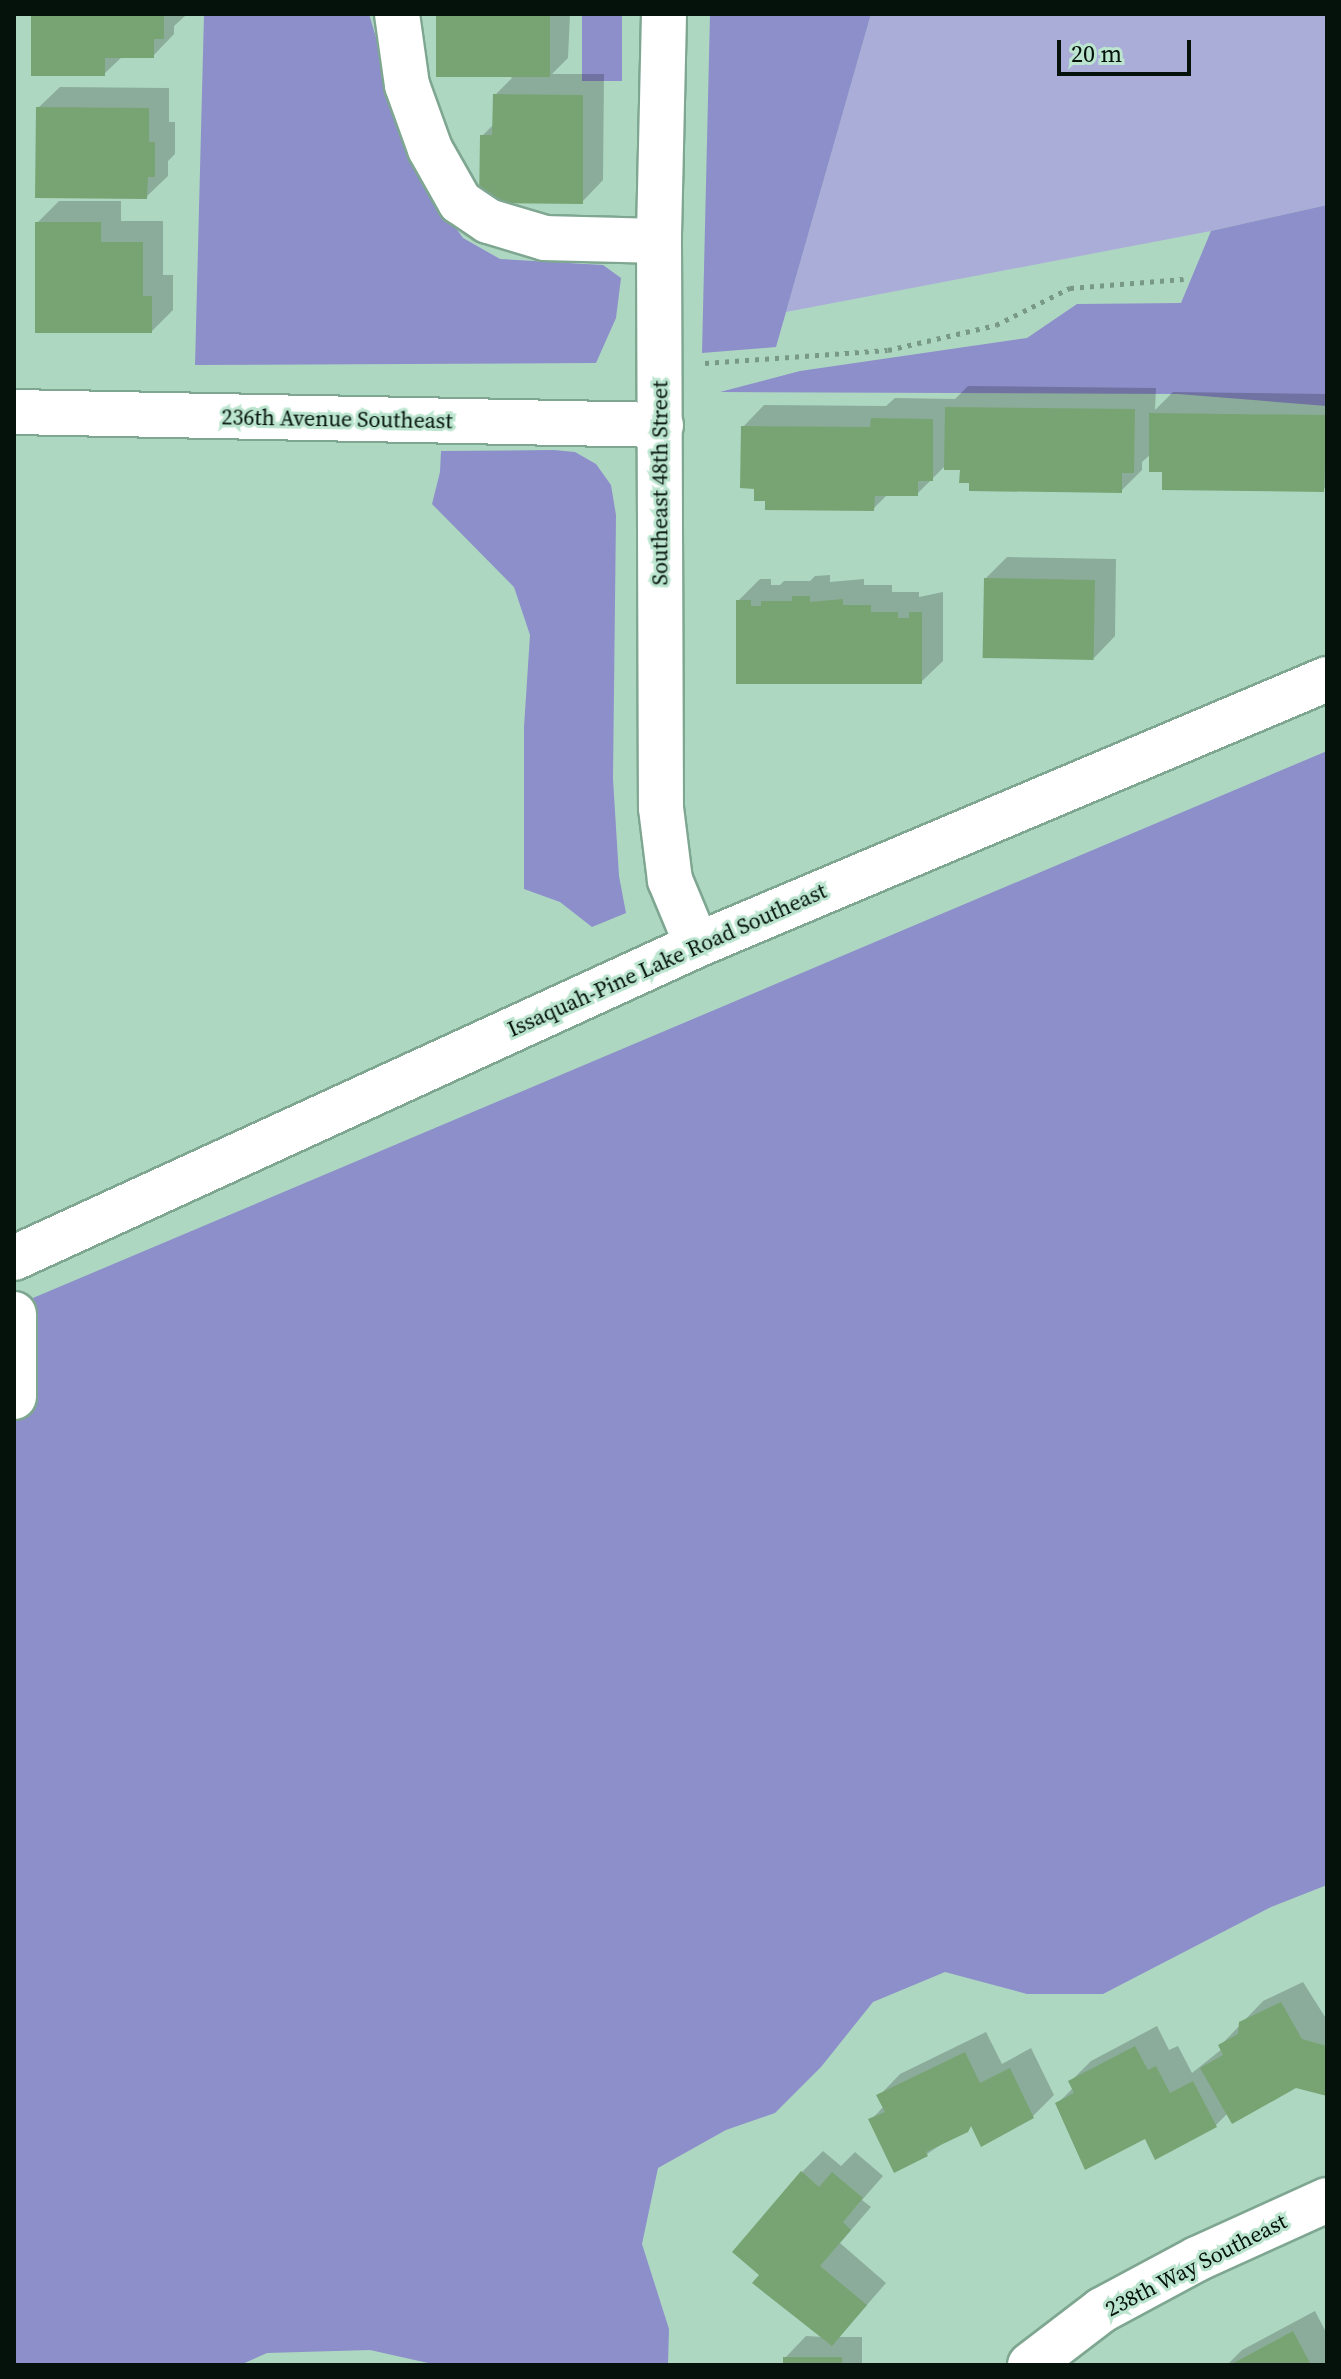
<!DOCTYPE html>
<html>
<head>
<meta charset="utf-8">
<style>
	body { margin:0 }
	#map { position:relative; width:1341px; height:2379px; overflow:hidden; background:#aed7c2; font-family:"Source Serif 4",serif }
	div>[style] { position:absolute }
	.green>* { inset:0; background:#abadd9 }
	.forest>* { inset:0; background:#8d8fca; transform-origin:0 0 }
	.shadow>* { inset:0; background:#0003 }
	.building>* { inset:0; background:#78a473; transform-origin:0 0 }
	.path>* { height:5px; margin-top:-2.5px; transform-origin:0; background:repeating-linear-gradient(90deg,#799988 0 4px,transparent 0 10px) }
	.roads { filter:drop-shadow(2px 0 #7ea691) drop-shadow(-2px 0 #7ea691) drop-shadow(0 2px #7ea691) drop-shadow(0 -2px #7ea691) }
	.minor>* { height:44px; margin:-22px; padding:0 22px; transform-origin:22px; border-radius:22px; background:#fff }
	.major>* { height:44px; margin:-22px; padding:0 22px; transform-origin:22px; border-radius:22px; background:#fff }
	span { translate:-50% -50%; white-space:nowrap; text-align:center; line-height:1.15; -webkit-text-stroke:6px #bbe5cf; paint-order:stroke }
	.street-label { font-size:22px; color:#04120b }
	.frame { position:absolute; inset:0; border:16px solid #04120b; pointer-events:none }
	.scale { position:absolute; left:1057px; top:40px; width:134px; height:36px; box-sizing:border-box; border:4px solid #04120b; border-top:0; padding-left:10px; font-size:24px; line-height:28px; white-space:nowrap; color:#04120b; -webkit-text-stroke:6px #bbe5cf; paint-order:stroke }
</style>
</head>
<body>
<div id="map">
	<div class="green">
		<i style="clip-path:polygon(871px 14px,1327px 14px,1327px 205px,1211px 231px,786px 312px)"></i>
	</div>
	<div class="forest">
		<i style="clip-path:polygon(204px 14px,369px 14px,416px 172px,463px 238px,500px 259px,603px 265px,621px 278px,616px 318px,596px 363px,195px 365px)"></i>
		<i style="left:582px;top:14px;width:40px;height:67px"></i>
		<i style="clip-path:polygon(710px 14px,871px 14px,776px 347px,702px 353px)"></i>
		<i style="clip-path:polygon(1327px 205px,1327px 406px,1178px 394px,720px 392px,800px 371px,1027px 338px,1077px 304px,1181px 303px,1211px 231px)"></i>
		<i style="clip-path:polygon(554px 450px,575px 452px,596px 464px,611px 485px,616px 515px,613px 779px,619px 876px,626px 913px,592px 927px,560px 902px,524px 889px,524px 727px,530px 635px,514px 587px,432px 504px,440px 472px,441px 451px)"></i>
		<i style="clip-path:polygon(1327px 751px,1327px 1885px,1271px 1907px,1103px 1994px,1027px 1994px,945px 1972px,873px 2002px,821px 2067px,775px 2113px,726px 2130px,658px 2168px,642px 2244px,669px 2329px,668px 2365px,437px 2365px,370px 2350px,267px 2353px,240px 2365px,14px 2365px,14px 1306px)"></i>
	</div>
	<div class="shadow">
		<i style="clip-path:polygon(33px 14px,185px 14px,185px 16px,174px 26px,174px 34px,153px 56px,123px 56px,104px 74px)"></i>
		<i style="clip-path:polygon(438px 14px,570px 14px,568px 58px,552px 74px,604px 74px,603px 180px,582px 202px,482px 136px,494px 124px,495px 95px,512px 78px)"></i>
		<i style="clip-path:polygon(60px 87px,169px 88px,169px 122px,175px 122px,175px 154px,168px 161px,168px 176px,146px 197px,38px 108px)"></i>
		<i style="clip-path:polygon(59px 201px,121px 201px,121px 221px,163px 221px,163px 275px,173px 275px,173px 310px,152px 331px,37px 223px)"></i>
		<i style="clip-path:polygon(968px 386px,1156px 388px,1155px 410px,1173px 392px,1327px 394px,1327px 486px,1323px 490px,1164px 470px,1151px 454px,1142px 462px,1142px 470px,1121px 491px,972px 481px,962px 468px,946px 465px,917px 494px,888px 494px,873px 509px,767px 499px,743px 427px,764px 405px,886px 406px,895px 398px,955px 399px)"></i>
		<i style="clip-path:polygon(1007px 557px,1116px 559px,1115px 636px,1094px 658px,986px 578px)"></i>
		<i style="clip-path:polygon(830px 575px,830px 582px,864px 579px,864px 585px,892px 585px,892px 592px,919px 592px,919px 597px,943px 592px,943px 661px,921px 682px,738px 601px,760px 579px,771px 579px,771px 585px,780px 585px,784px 581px,810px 581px,815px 576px)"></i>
		<i style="clip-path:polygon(1303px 1982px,1327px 2020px,1327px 2094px,1296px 2085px,1228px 2113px,1216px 2125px,1146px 2136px,1057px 2104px,1073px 2088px,1070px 2082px,1091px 2061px,1157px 2026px,1169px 2050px,1178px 2046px,1192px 2073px,1222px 2049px,1221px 2045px,1263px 2001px)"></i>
		<i style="clip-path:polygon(986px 2032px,1002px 2064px,1031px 2048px,1054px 2095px,1033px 2116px,972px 2124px,927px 2154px,871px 2120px,884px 2106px,879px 2096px,900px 2074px)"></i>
		<i style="clip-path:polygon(823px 2151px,841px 2166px,855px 2152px,883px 2176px,862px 2200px,871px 2207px,840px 2243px,886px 2283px,839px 2337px,862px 2337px,862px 2365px,785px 2365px,785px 2358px,806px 2336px,823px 2337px,762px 2274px,802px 2172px)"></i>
		<i style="clip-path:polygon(1315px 2311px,1327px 2334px,1327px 2365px,1227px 2365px,1242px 2350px)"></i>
	</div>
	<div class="building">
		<i style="clip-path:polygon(31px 14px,164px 14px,164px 39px,154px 39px,154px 58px,105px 58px,105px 76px,31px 76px)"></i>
		<i style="left:436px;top:14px;width:114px;height:63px"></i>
		<i style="clip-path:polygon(493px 94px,583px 95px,583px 204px,479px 203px,480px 135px,492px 135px)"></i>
		<i style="clip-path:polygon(36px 107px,149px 108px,149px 142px,155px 142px,155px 177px,148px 177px,147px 199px,35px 198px)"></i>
		<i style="clip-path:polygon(35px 222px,101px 222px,101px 242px,143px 242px,143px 296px,152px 296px,152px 333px,35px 333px)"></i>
		<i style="clip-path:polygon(945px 407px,1135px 409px,1134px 473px,1122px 473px,1122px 493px,969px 491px,969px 483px,959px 483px,960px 470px,944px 470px)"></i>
		<i style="clip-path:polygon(1149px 413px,1327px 415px,1324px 492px,1162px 490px,1162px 472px,1149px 472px)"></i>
		<i style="clip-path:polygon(871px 418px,933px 419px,933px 481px,918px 481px,918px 496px,875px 496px,874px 511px,765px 510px,765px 501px,754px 501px,754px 489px,740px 488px,741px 426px,870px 427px)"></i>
		<i style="left:984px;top:578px;width:111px;height:80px;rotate:1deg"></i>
		<i style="clip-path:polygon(792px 596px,810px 596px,810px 602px,843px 599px,843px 605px,871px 605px,871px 612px,898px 612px,898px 618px,909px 618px,909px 612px,922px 612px,922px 684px,736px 684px,736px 600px,751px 600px,751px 606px,761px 606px,761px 601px,792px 601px)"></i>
		<i style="clip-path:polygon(1281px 2002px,1302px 2039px,1327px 2046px,1327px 2096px,1296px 2088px,1232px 2124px,1200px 2068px,1223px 2055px,1218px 2045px,1238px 2034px,1239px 2022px)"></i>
		<i style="clip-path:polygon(1135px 2046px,1148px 2070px,1156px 2066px,1170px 2093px,1193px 2081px,1217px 2127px,1155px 2160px,1145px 2139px,1085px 2170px,1055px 2103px,1074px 2093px,1068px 2081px)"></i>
		<i style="clip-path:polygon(965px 2052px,980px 2083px,1010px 2068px,1034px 2118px,981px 2147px,971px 2126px,968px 2132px,926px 2152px,928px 2156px,894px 2173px,868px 2119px,885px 2112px,876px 2095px)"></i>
		<i style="clip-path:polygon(801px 2171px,819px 2187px,832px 2172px,863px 2198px,843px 2222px,851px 2230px,820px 2266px,867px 2305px,832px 2346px,752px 2283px,759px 2275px,732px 2252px)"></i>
		<i style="clip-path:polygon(1293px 2331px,1311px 2365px,1230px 2365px)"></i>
		<i style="left:783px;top:2357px;width:59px;height:8px"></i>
	</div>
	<div class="path">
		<i style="left:705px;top:363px;width:183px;rotate:-4.1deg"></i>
		<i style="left:888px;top:350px;width:111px;rotate:-13deg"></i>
		<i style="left:996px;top:325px;width:83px;rotate:-26.6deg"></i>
		<i style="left:1070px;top:288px;width:114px;rotate:-4.5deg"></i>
	</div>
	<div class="roads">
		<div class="minor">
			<i style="left:397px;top:14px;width:72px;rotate:82deg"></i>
			<i style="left:407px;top:85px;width:68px;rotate:70.2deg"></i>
			<i style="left:430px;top:149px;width:61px;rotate:60.5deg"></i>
			<i style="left:460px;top:202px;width:34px;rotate:34deg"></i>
			<i style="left:488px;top:221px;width:59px;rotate:16.6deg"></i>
			<i style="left:545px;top:238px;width:114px;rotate:1.5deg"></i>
			<i style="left:664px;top:14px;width:227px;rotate:91.3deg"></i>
			<i style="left:659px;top:241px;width:567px;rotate:89.8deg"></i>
			<i style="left:661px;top:808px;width:73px;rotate:82.9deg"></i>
			<i style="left:670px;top:880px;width:70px;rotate:67.4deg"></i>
			<i style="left:14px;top:412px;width:647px;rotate:1.15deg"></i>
			<i style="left:14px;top:1314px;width:83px;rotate:90deg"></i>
			<i style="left:1030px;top:2365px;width:91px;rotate:-37.4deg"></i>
			<i style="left:1102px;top:2310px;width:108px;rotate:-28.2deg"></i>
			<i style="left:1197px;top:2259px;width:143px;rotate:-24.4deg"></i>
		</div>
		<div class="major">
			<i style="left:14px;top:1258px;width:751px;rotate:-24.62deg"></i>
			<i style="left:697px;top:945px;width:684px;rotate:-22.89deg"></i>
		</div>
	</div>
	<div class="street-label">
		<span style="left:337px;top:419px;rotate:1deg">236th Avenue Southeast</span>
		<span style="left:660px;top:483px;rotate:-90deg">Southeast 48th Street</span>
		<span style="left:667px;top:960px;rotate:-24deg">Issaquah-Pine Lake Road Southeast</span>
		<span style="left:1196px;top:2265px;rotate:-27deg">238th Way Southeast</span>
	</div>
	<div class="frame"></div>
	<div class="scale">20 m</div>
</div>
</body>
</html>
